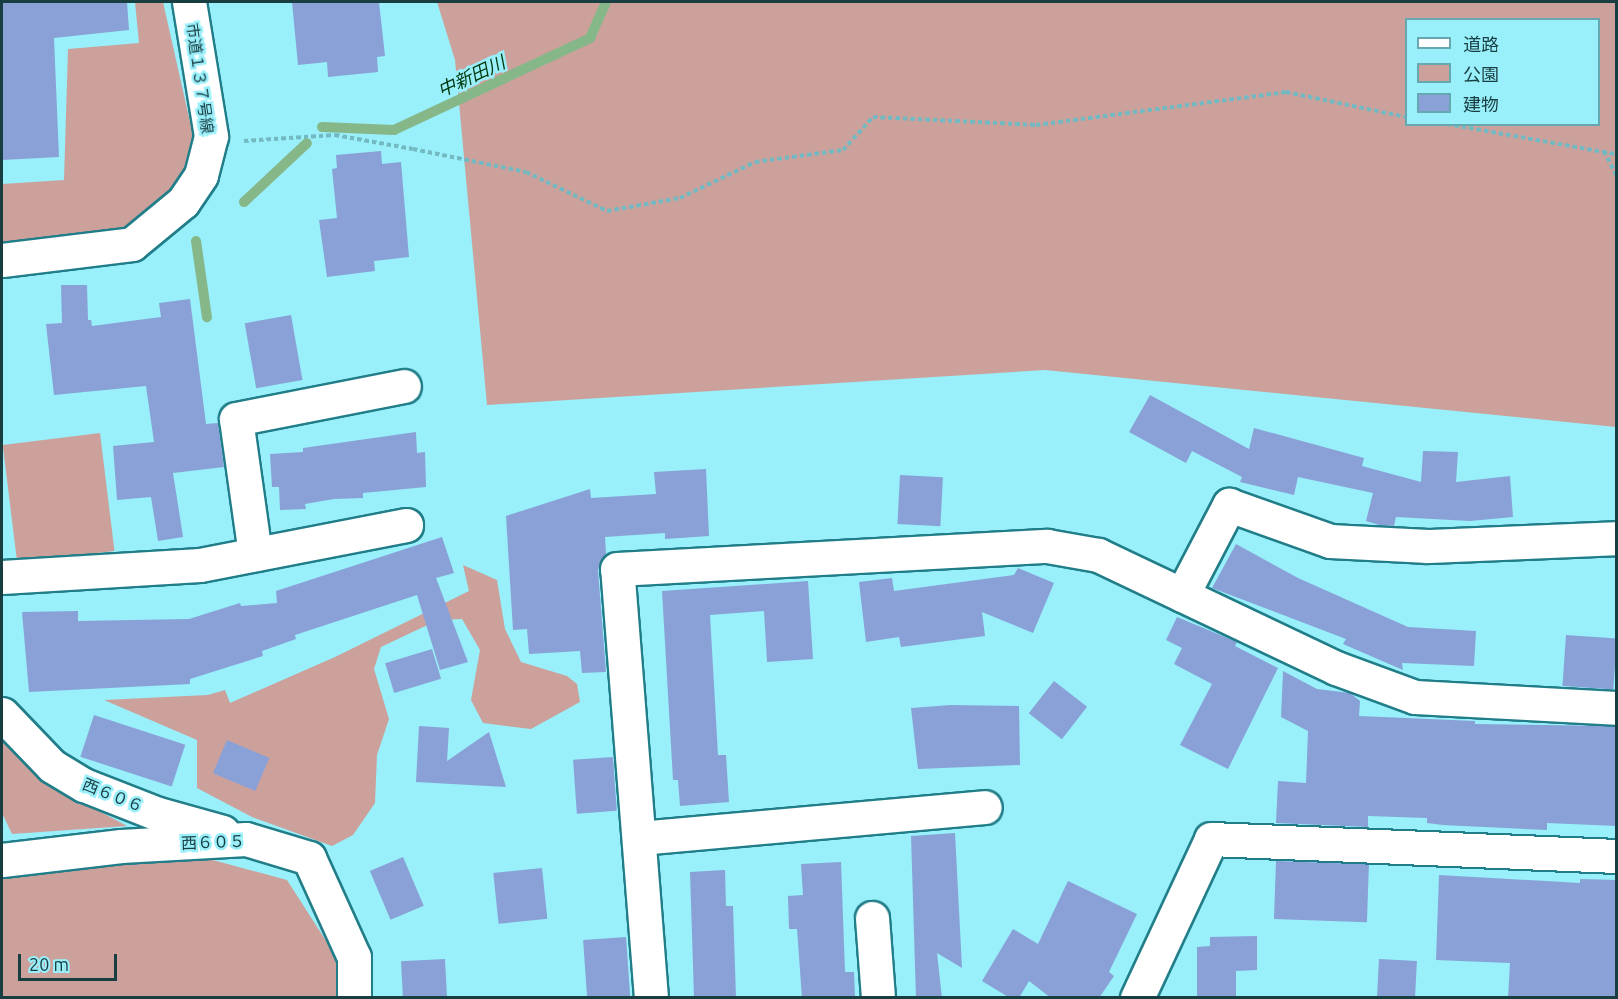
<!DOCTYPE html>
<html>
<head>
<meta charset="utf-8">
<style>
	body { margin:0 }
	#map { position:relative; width:1618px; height:999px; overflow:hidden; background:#99effa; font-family:Ubuntu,"Noto Sans JP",sans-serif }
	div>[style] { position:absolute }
	.green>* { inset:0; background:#cda19b; transform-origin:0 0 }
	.stream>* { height:10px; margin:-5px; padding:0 5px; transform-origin:5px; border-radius:5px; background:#86b789 }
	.building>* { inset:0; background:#89a1d7; transform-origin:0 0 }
	.path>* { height:4px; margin-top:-2px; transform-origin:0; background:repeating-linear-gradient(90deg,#72b9c2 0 4.5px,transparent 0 7.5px) }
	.roads { filter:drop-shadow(2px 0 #217e89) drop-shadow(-2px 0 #217e89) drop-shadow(0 2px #217e89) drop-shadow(0 -2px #217e89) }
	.minor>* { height:33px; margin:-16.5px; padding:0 16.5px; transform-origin:16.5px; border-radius:16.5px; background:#fff }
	span { translate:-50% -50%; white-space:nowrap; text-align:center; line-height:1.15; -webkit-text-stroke:5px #99effa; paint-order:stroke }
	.street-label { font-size:16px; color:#193e42 }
	.water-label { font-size:18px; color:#00380c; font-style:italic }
	.frame { position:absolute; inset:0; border:3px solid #193e42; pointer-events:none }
	.legend { position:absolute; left:1405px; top:18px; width:195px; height:108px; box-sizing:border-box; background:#99effa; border:2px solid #66a8b0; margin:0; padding:8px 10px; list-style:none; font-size:18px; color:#193e42 }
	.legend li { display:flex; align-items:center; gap:12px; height:30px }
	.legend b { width:30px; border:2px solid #66a8b0 }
	.scale { position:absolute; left:18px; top:954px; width:99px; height:27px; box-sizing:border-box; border:3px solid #193e42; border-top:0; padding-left:8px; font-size:18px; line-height:21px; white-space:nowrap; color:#193e42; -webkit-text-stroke:4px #99effa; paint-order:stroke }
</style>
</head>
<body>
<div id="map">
	<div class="green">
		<i style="clip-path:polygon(135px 2px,163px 2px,195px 144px,175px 192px,137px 229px,2px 244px,2px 184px,64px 180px,68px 49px,139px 43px)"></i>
		<i style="clip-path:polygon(evenodd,437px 2px,1616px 2px,1616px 427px,1045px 370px,487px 405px,455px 60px,437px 2px,1406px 20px,1598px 20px,1598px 124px,1406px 124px,1406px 20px)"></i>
		<i style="left:100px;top:433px;width:119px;height:98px;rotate:83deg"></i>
		<i style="clip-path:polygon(463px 565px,497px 580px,505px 629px,521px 662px,567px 676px,577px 684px,580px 702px,531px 729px,483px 723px,471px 700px,480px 650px,462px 619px,438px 620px,381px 647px,374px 669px,389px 719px,377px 755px,375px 803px,353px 835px,332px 846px,252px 817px,197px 788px,197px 740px,104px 700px,208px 695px,225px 690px,230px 703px,335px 657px,469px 591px)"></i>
		<i style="clip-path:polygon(2px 736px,24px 762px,69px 795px,127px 826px,12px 834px,2px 813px)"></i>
		<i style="clip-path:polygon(187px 853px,287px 880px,339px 961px,338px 997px,2px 998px,2px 872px)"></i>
	</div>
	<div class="stream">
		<i style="left:322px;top:127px;width:72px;rotate:2.4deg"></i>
		<i style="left:394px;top:130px;width:217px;rotate:-25.1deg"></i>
		<i style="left:590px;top:38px;width:39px;rotate:-66deg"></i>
		<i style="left:244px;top:202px;width:86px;rotate:-43.1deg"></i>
		<i style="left:196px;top:241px;width:77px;rotate:81.8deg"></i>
	</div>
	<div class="building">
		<i style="clip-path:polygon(2px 2px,127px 2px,129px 30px,54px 38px,59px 157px,2px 160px)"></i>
		<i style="clip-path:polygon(292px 2px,379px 2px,385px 56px,377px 57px,378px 72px,328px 77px,327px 62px,298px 65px)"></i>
		<i style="clip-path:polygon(381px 151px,382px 164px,401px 162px,409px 257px,374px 261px,375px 271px,327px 277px,319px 220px,337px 218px,332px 169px,337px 168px,336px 155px)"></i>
		<i style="clip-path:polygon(61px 285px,87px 285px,88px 320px,91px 320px,92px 326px,161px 317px,159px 303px,190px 299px,206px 424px,218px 423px,224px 467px,173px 473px,183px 537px,158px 541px,151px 497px,117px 500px,113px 446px,154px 442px,146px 386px,54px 395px,46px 324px,62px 323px)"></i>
		<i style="left:291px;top:315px;width:66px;height:47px;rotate:80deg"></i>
		<i style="clip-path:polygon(1150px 395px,1249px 449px,1254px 428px,1364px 458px,1362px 466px,1421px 482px,1423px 451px,1458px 452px,1456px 482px,1510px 476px,1513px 517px,1470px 521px,1396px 517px,1394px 526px,1379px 525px,1366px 521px,1373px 493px,1298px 477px,1294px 495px,1240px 482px,1242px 477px,1192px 451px,1186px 463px,1129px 432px)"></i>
		<i style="clip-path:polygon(416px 432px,417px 453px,425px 452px,426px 487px,363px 493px,363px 498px,334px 499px,305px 504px,306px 509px,280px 510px,279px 487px,272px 487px,270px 454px,303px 452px,303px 448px)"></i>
		<i style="clip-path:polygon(706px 469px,709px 536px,665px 539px,665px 533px,605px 537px,606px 554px,598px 570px,606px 672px,582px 673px,580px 651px,529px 654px,527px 629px,513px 630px,506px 516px,590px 489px,591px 498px,656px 494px,654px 472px)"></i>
		<i style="left:900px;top:475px;width:43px;height:49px;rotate:3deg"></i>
		<i style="clip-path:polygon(442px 537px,454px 573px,436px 578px,468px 662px,440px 670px,417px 595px,295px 635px,296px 639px,262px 651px,263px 656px,190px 679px,190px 684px,29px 692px,22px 612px,78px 611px,78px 621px,189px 619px,240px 603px,241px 606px,277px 603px,276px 591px)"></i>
		<i style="clip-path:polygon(1236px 544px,1298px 578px,1408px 627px,1476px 631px,1474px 666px,1402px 663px,1403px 670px,1343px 644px,1346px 639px,1212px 588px)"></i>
		<i style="clip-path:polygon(1018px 568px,1054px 583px,1033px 633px,982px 612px,985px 636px,901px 647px,899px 637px,866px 642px,859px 582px,892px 578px,894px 591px,1014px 575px)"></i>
		<i style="clip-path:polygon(808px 581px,813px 659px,767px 662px,764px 611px,710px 615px,718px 755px,726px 755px,729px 802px,680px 806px,678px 780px,673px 780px,662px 591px)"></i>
		<i style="clip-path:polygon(1177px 617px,1237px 642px,1235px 646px,1278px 668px,1228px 769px,1180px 745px,1212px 684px,1174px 664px,1182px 648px,1166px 640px)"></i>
		<i style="left:1566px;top:635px;width:51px;height:51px;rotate:4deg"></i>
		<i style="left:432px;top:649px;width:31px;height:49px;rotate:73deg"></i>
		<i style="clip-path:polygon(1283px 671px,1317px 689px,1350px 693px,1360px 701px,1359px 716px,1475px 721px,1475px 724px,1617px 726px,1617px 826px,1547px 823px,1547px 830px,1443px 825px,1427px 823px,1427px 818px,1368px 816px,1368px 827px,1276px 823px,1278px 781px,1306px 783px,1308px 731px,1281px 717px)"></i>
		<i style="left:1054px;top:681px;width:42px;height:41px;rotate:38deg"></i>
		<i style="clip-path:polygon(951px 705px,1019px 706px,1020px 765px,918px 769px,911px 708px)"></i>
		<i style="left:94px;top:715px;width:96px;height:44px;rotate:18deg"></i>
		<i style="clip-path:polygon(419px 726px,449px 728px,447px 761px,489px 732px,506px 787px,416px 782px)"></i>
		<i style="left:227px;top:740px;width:46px;height:36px;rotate:23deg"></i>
		<i style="left:613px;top:757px;width:54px;height:40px;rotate:86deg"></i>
		<i style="clip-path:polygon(955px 833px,962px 968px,937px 953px,942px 998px,916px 998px,911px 836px)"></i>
		<i style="left:403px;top:857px;width:53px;height:36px;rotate:67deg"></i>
		<i style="left:1276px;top:861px;width:93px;height:58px;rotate:2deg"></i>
		<i style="clip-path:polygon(841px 862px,845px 972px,854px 972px,855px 998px,802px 998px,797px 929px,789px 929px,788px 896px,803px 895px,801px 864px)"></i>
		<i style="left:542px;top:868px;width:51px;height:49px;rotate:84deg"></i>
		<i style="clip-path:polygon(725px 870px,726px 906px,733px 906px,736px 998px,694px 998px,690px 872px)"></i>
		<i style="clip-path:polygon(1439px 875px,1580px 883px,1580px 879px,1617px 880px,1617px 998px,1508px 998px,1510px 963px,1436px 960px)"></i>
		<i style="clip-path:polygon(1068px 881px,1137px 914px,1109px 972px,1114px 976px,1099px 998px,1051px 998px,1029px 981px,1019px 998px,1010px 998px,982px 981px,1013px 929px,1038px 944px)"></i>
		<i style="clip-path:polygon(1257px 936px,1257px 970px,1236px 971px,1236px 998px,1197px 998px,1197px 947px,1210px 946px,1210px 937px)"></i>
		<i style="left:626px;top:937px;width:61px;height:43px;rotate:86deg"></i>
		<i style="left:445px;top:959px;width:39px;height:44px;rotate:87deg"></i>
		<i style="left:1379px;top:959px;width:38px;height:39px;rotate:3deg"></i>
	</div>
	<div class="path">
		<i style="left:1447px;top:124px;width:172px;rotate:10.1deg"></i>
		<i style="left:244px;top:141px;width:91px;rotate:-3.8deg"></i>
		<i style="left:335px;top:135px;width:79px;rotate:10.2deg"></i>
		<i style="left:413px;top:149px;width:115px;rotate:11.5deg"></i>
		<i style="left:526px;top:172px;width:90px;rotate:25.7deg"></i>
		<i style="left:607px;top:211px;width:74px;rotate:-10.1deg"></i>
		<i style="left:680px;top:198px;width:83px;rotate:-25.6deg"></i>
		<i style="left:755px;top:162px;width:89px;rotate:-7.8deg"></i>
		<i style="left:843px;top:150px;width:45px;rotate:-47.7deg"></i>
		<i style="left:873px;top:117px;width:163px;rotate:2.8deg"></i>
		<i style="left:1036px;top:125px;width:252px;rotate:-7.5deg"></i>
		<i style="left:1286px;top:92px;width:123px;rotate:11.8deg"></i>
		<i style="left:1604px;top:151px;width:27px;rotate:63deg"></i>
	</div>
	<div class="roads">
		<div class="minor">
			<i style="left:2px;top:260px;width:131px;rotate:-7deg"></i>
			<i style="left:132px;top:244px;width:66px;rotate:-39.5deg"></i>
			<i style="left:183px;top:202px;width:32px;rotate:-56deg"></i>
			<i style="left:201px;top:175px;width:40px;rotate:-75.6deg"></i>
			<i style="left:211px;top:136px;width:136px;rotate:-99.3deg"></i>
			<i style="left:255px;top:554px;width:136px;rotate:-98deg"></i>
			<i style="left:236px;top:419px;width:171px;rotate:-11.1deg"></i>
			<i style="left:2px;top:577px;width:198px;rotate:-3.5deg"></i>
			<i style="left:200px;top:565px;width:210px;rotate:-11deg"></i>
			<i style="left:1182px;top:595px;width:102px;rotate:-62.4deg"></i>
			<i style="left:1229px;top:505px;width:107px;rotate:19.6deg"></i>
			<i style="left:1330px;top:541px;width:98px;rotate:2.9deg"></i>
			<i style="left:1428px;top:546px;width:188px;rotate:-2.4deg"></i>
			<i style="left:2px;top:714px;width:72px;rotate:46.1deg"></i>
			<i style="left:52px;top:766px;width:37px;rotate:31deg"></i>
			<i style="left:84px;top:785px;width:79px;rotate:21.4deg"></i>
			<i style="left:158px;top:814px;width:67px;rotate:15.5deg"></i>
			<i style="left:639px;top:838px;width:347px;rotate:-5.1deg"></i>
			<i style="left:2px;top:860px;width:120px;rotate:-6.7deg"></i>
			<i style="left:121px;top:846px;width:125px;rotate:-3.2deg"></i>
			<i style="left:246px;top:839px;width:66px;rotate:16.8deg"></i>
			<i style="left:309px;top:858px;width:109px;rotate:65.6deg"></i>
			<i style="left:354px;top:957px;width:41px;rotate:90deg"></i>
			<i style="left:872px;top:918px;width:80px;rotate:85.7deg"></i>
			<i style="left:651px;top:998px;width:430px;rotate:-94.5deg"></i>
			<i style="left:617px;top:569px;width:431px;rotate:-3.1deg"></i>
			<i style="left:1047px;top:546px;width:52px;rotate:10deg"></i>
			<i style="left:1098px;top:555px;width:263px;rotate:25.4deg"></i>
			<i style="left:1336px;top:668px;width:84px;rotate:20.2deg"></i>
			<i style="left:1415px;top:697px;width:201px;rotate:3.1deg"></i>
			<i style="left:1137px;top:998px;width:175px;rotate:-65deg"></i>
			<i style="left:1211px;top:839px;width:405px;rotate:2.4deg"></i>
		</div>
	</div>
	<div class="street-label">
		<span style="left:200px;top:78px;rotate:82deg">市道１３７号線</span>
		<span style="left:113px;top:795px;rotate:22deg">西６０６</span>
		<span style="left:213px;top:842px;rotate:-2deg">西６０５</span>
	</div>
	<div class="water-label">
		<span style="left:471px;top:76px;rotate:-25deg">中新田川</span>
	</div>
	<div class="frame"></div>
	<ul class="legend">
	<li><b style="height:8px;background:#fff"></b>道路</li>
	<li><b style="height:16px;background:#cda19b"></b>公園</li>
	<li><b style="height:16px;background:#89a1d7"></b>建物</li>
	</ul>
	<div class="scale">20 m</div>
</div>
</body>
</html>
